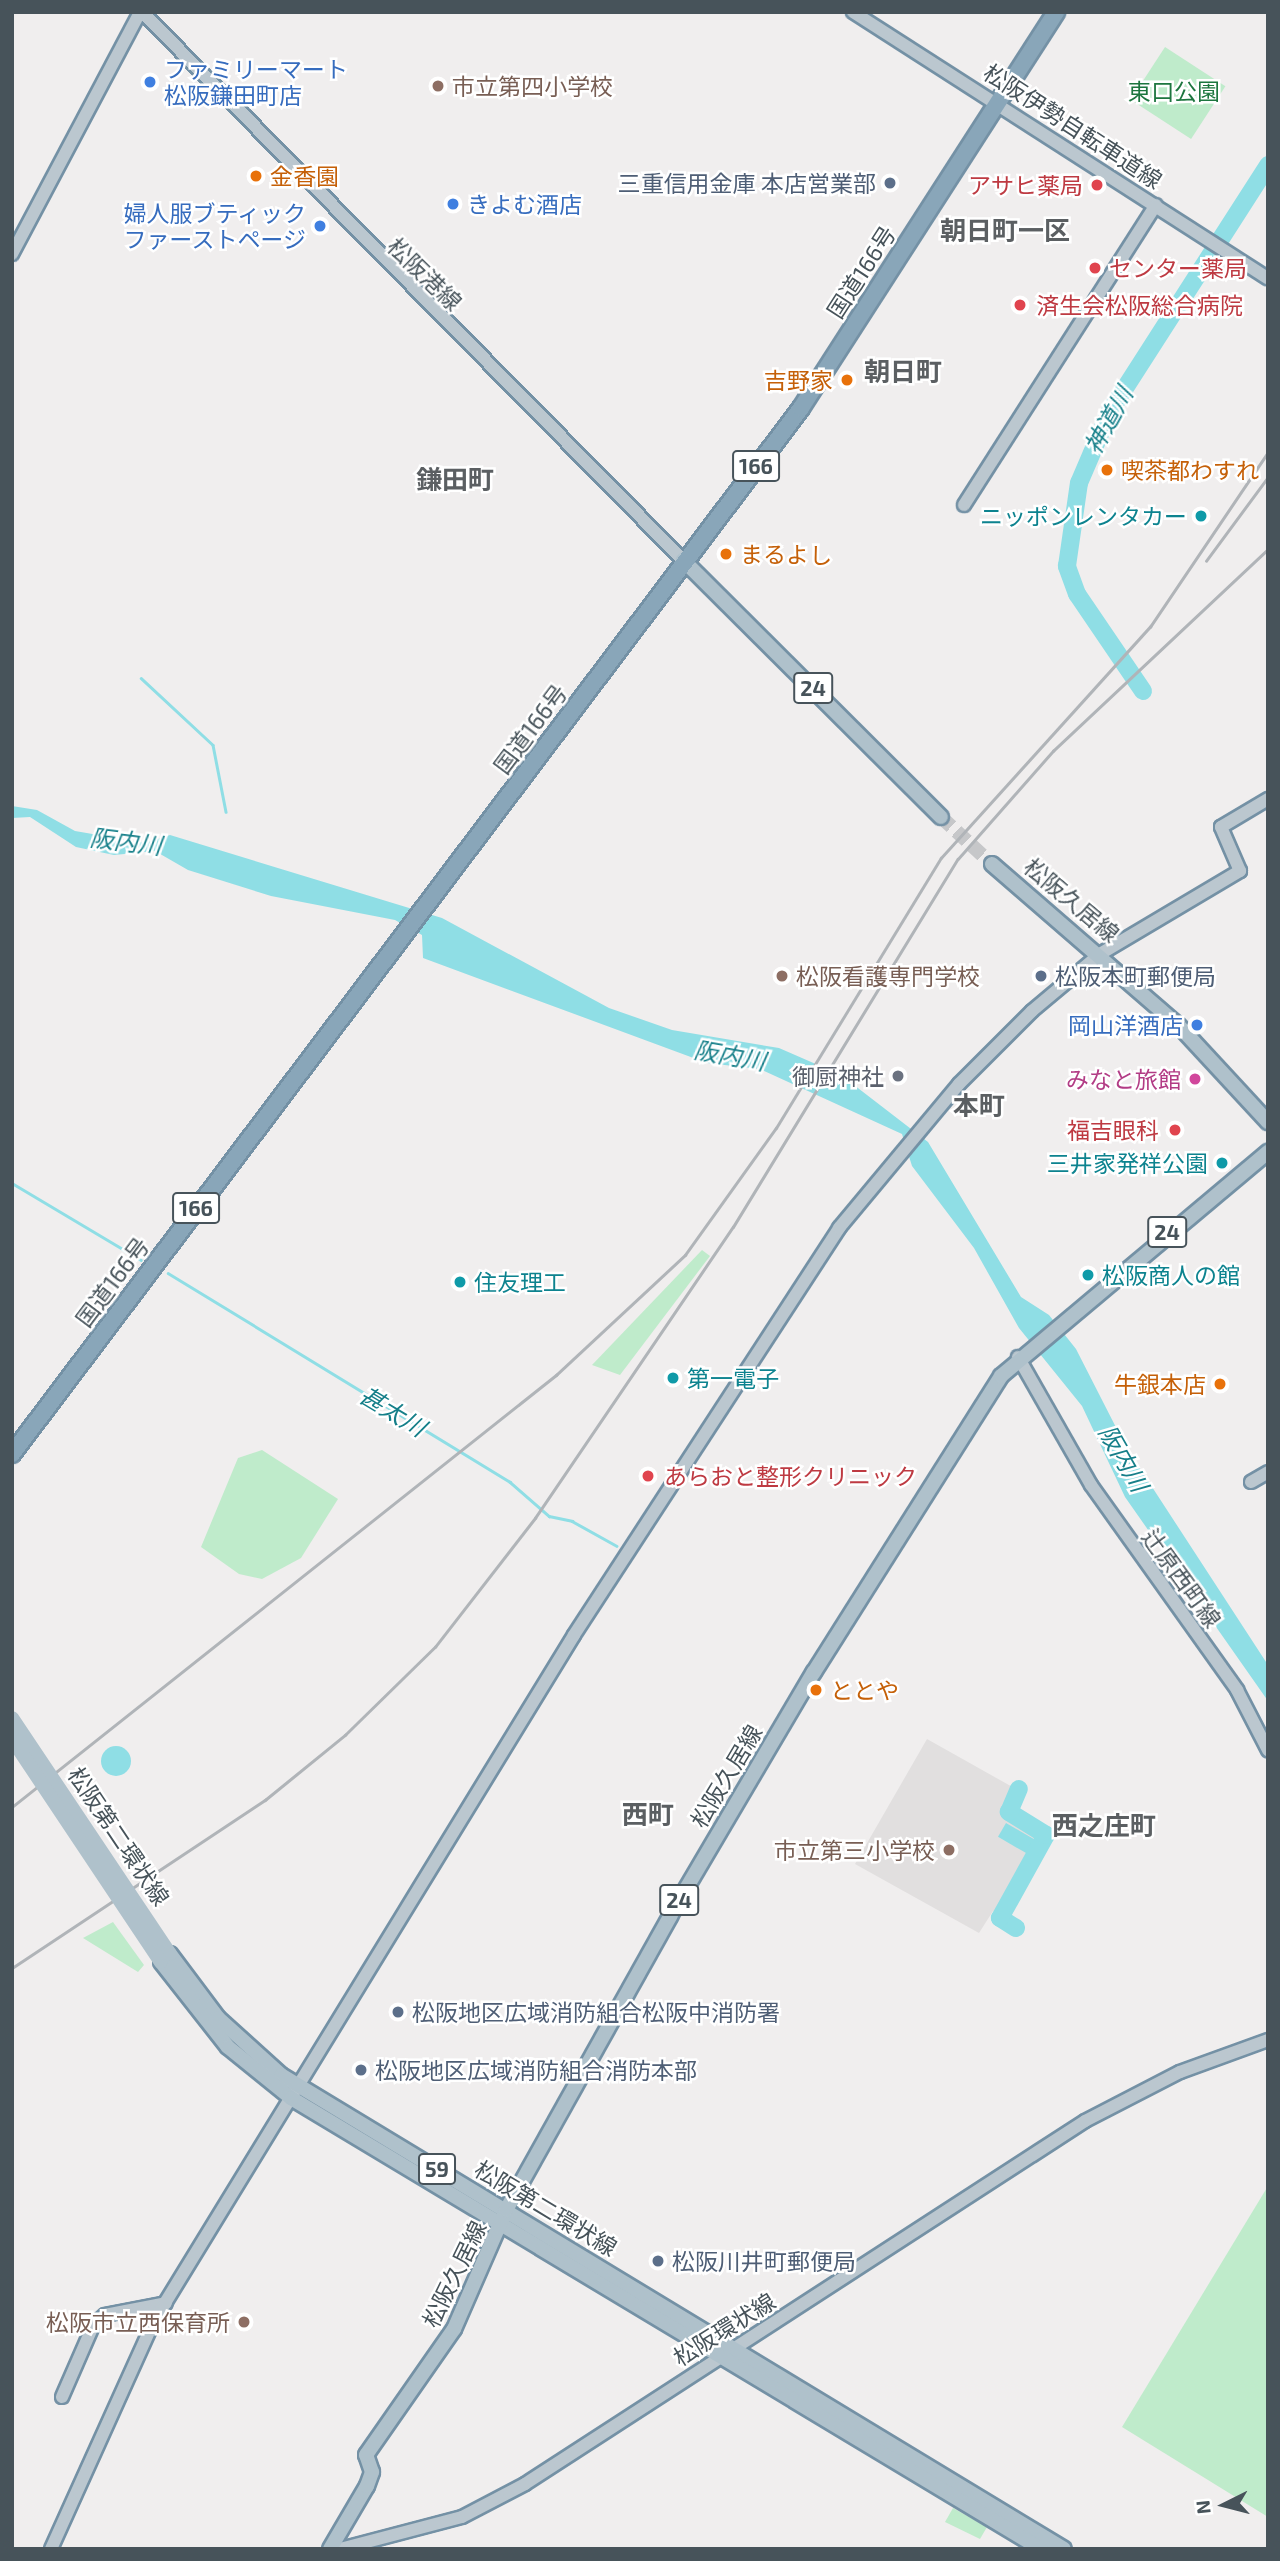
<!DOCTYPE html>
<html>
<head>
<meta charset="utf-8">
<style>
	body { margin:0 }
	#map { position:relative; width:1280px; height:2561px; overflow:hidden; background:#f0eeee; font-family:"Exo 2","Noto Sans JP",sans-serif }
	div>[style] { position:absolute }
	.education>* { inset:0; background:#e1dfdf }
	.green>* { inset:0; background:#bfebcb; transform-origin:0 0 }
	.water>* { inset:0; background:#8fdee5; transform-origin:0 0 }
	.round { border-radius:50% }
	.stream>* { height:2.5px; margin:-1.25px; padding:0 1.25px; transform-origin:1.25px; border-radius:1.25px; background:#8fdee5 }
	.river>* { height:18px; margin:-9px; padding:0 9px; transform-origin:9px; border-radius:9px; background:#8fdee5 }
	.primary-tunnel>* { height:14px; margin-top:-7px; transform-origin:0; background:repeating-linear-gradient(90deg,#c6c7c9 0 14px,transparent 0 21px) }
	.roads { filter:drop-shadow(2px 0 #7491a5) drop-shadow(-2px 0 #7491a5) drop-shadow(0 2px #7491a5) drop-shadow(0 -2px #7491a5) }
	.secondary>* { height:12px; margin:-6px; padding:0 6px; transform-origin:6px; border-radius:6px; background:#bbc7cf }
	.primary>* { height:14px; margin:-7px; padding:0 7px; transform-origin:7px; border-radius:7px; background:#afc1cb }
	.highway>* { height:16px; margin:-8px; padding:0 8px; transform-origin:8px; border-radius:8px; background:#89a6b9 }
	.rail>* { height:2.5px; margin:-1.25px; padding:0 1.25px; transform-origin:1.25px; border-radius:1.25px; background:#b0b4b8 }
	.primary-bridge>* { height:14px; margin:-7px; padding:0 7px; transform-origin:7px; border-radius:7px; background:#afc1cb }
	.dots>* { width:19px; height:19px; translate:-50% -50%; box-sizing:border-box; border:4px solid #fff; border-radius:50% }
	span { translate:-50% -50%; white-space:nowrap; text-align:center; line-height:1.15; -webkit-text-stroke:5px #fff; paint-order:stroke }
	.shield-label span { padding:2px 5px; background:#fff; border:2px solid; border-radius:5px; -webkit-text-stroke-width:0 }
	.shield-label { font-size:21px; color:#47535a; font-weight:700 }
	.shop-label { font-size:23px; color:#366cbe }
	.left { translate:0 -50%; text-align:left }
	.right { translate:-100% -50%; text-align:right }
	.education-label { font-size:23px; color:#785e54 }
	.park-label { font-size:23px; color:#1d763f }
	.street-label { font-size:23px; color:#47535a }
	.food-label { font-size:23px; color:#c56008 }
	.service-label { font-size:23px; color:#4e5e75 }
	.health-label { font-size:23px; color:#be3a42 }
	.culture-label { font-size:23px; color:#0d838f }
	.worship-label { font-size:23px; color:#5b616d }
	.hotel-label { font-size:23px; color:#b23c85 }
	.water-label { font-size:24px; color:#157f89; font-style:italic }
	.quarter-label { font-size:26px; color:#5b5f62; font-weight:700 }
	.frame { position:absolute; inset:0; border:14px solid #47535a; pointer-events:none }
	.north { position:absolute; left:1189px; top:2470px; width:70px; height:70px; -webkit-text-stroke:5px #fff; paint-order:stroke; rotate:264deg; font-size:19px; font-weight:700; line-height:28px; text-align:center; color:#47535a }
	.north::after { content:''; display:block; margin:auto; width:24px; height:32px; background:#47535a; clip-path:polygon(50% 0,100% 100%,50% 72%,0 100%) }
</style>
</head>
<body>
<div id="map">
	<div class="education">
		<i style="clip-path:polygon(927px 1739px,1016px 1789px,1005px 1813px,1043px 1836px,999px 1915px,993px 1911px,979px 1933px,855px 1864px)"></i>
	</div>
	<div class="green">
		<i style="left:1165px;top:47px;width:72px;height:63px;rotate:33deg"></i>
		<i style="clip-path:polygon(702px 1250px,710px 1256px,620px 1375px,592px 1365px)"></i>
		<i style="clip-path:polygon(262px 1450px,338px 1499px,301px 1558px,262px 1579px,239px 1574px,201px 1547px,238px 1458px)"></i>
		<i style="clip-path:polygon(113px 1922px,144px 1965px,138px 1972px,83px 1938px)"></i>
		<i style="clip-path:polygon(1268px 2186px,1268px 2517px,1122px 2427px)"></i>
		<i style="clip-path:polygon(953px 2508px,987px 2527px,980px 2539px,945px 2522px)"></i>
	</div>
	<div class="water">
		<i style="clip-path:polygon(12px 806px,37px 810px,75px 831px,145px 843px,170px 835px,442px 918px,609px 1008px,672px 1030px,779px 1048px,841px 1075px,928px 1142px,1021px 1297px,1049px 1315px,1076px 1349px,1126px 1447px,1268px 1665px,1268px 1701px,1125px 1497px,1082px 1406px,1019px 1328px,974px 1248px,912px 1166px,902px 1134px,760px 1069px,707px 1063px,423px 958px,422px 935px,395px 920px,271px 896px,188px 870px,155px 851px,114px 855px,76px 847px,30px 817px,12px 818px)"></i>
		<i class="round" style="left:101px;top:1746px;width:30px;height:30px"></i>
		<i style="left:1006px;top:1823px;width:34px;height:16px;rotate:30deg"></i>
	</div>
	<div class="stream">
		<i style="left:141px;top:678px;width:98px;rotate:42.9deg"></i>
		<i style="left:213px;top:745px;width:68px;rotate:79deg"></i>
		<i style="left:12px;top:1183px;width:150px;rotate:30.8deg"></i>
		<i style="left:168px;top:1273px;width:401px;rotate:31.4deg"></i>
		<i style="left:510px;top:1482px;width:52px;rotate:41.1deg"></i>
		<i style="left:549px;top:1516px;width:24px;rotate:12deg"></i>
		<i style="left:572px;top:1521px;width:51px;rotate:29.1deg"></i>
	</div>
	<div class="river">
		<i style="left:1143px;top:691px;width:117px;rotate:-124.2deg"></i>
		<i style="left:1077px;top:594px;width:30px;rotate:-110deg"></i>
		<i style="left:1067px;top:566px;width:84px;rotate:-81.8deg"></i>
		<i style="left:1079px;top:483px;width:76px;rotate:-66.8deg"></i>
		<i style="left:1109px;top:413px;width:295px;rotate:-57.3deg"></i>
		<i style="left:1016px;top:1928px;width:19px;rotate:-148deg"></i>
		<i style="left:1000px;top:1918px;width:95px;rotate:-61deg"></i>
		<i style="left:1046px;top:1835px;width:44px;rotate:-148.1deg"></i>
		<i style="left:1009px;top:1812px;width:25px;rotate:-67deg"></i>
	</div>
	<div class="primary-tunnel">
		<i style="left:941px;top:817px;width:69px;rotate:42.7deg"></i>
	</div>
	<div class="roads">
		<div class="secondary">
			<i style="left:142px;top:12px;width:770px;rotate:45.37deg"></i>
			<i style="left:853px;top:12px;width:493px;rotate:32.7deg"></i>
			<i style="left:12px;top:254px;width:274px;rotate:-62.1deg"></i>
			<i style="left:964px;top:505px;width:356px;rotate:-57.4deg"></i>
			<i style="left:1018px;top:1357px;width:147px;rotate:60.3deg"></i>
			<i style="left:1091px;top:1485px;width:252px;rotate:54.5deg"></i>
			<i style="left:1237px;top:1690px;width:68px;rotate:62.7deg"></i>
			<i style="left:1251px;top:1482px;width:20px;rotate:-30deg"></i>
			<i style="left:62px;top:2397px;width:77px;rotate:-66.4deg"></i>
			<i style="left:93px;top:2326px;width:16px;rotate:-43deg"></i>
			<i style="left:105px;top:2315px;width:62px;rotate:-11.1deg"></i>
			<i style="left:51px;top:2549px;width:250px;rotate:-65.7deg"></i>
			<i style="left:154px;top:2321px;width:804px;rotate:-58.52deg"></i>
			<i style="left:574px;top:1635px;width:486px;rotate:-56.9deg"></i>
			<i style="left:839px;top:1228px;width:187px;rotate:-50.2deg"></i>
			<i style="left:959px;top:1084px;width:103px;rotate:-45deg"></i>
			<i style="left:1032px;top:1011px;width:89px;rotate:-40deg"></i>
			<i style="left:1100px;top:954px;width:163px;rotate:-30.7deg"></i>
			<i style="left:1240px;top:871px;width:48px;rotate:-113.4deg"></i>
			<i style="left:1221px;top:827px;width:55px;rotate:-30.8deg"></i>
			<i style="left:340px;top:2549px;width:126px;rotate:-14.7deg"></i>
			<i style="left:462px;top:2517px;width:71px;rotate:-27.6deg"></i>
			<i style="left:525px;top:2484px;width:667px;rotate:-32.95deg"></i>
			<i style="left:1085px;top:2121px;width:107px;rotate:-27.3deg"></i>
			<i style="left:1180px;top:2072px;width:94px;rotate:-20deg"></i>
		</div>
		<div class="primary">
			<i style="left:683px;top:560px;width:364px;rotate:44.9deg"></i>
			<i style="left:992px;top:864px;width:247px;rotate:40.9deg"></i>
			<i style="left:1179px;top:1026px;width:131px;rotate:47.2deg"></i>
			<i style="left:170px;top:1954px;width:80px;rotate:53.1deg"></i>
			<i style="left:218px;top:2018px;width:85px;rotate:42.1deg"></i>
			<i style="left:281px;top:2075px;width:915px;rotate:31.19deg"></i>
			<i style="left:161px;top:1962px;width:108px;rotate:51.8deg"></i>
			<i style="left:228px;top:2047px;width:81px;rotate:39deg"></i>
			<i style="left:291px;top:2098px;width:875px;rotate:31.02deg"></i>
			<i style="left:330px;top:2549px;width:73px;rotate:-59.6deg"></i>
			<i style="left:367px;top:2486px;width:15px;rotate:-70deg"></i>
			<i style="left:372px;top:2472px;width:18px;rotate:-109deg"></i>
			<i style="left:366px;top:2455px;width:154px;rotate:-55.1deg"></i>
			<i style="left:454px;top:2329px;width:130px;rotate:-66.4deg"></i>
			<i style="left:506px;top:2210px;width:337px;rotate:-60.8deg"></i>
			<i style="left:670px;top:1916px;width:283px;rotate:-59.5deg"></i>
			<i style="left:814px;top:1672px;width:350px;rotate:-57.7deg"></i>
			<i style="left:1001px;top:1376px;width:349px;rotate:-40deg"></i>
		</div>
		<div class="highway">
			<i style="left:12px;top:1454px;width:1310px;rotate:-52.97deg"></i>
			<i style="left:801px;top:408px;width:471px;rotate:-57.2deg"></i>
		</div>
	</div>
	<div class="rail">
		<i style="left:1206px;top:561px;width:104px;rotate:-53.6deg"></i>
		<i style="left:12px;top:1807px;width:695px;rotate:-38.45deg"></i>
		<i style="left:556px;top:1375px;width:176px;rotate:-42.9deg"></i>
		<i style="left:685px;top:1255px;width:156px;rotate:-54.4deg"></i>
		<i style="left:776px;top:1128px;width:316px;rotate:-58.6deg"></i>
		<i style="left:941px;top:858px;width:312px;rotate:-47.9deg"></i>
		<i style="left:1150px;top:627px;width:211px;rotate:-56deg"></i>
		<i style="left:12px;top:1968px;width:304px;rotate:-33.6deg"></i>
		<i style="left:265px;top:1800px;width:103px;rotate:-39.1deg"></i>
		<i style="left:345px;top:1735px;width:126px;rotate:-44.4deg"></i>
		<i style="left:435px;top:1647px;width:163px;rotate:-52.2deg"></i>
		<i style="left:535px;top:1518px;width:352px;rotate:-55.8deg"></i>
		<i style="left:733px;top:1227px;width:431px;rotate:-58.6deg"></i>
		<i style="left:958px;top:859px;width:144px;rotate:-48.7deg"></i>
		<i style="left:1053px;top:751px;width:295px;rotate:-43.2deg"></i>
	</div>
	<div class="primary-bridge">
		<i style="left:12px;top:1718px;width:284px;rotate:56.2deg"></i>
		<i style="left:12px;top:1739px;width:268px;rotate:56.3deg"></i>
	</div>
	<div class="dots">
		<i style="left:150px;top:82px;background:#3f7fe0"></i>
		<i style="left:438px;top:86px;background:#8d6e63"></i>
		<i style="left:256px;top:176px;background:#e8710a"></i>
		<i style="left:890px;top:183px;background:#5c6f8a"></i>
		<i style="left:1097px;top:185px;background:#e0444e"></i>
		<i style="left:453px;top:204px;background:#3f7fe0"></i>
		<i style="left:320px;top:226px;background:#3f7fe0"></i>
		<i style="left:1095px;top:268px;background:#e0444e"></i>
		<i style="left:1020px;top:305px;background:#e0444e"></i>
		<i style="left:847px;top:380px;background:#e8710a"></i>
		<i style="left:1107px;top:470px;background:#e8710a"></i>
		<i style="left:1201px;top:516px;background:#0f9aa8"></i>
		<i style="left:726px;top:554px;background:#e8710a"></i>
		<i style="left:782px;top:976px;background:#8d6e63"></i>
		<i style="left:1041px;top:976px;background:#5c6f8a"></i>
		<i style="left:1197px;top:1025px;background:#3f7fe0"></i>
		<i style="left:898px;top:1076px;background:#6b7280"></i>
		<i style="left:1195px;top:1079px;background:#d1479c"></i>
		<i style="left:1175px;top:1130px;background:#e0444e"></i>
		<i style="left:1222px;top:1163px;background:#0f9aa8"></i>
		<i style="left:1088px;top:1275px;background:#0f9aa8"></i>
		<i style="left:460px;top:1282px;background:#0f9aa8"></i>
		<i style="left:673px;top:1378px;background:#0f9aa8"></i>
		<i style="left:1220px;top:1384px;background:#e8710a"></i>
		<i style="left:648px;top:1476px;background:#e0444e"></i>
		<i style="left:816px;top:1690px;background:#e8710a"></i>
		<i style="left:949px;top:1850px;background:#8d6e63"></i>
		<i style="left:398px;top:2012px;background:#5c6f8a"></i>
		<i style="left:361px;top:2070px;background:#5c6f8a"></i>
		<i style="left:658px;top:2261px;background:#5c6f8a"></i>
		<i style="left:244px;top:2322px;background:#8d6e63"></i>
	</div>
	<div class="shield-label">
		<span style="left:756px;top:466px">166</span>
		<span style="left:813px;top:688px">24</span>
		<span style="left:196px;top:1208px">166</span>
		<span style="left:1167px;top:1232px">24</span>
		<span style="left:679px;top:1900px">24</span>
		<span style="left:437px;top:2169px">59</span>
	</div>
	<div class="shop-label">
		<span class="left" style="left:164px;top:82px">ファミリーマート<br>松阪鎌田町店</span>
		<span class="left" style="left:467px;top:204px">きよむ酒店</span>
		<span class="right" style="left:306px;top:226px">婦人服ブティック<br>ファーストページ</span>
		<span class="right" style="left:1183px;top:1025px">岡山洋酒店</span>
	</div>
	<div class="education-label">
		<span class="left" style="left:452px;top:86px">市立第四小学校</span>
		<span class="left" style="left:796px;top:976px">松阪看護専門学校</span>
		<span class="right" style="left:935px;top:1850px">市立第三小学校</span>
		<span class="right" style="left:230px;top:2322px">松阪市立西保育所</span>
	</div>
	<div class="park-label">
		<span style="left:1174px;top:91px">東口公園</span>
	</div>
	<div class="street-label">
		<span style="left:1073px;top:126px;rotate:33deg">松阪伊勢自転車道線</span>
		<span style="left:861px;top:272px;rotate:-57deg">国道166号</span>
		<span style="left:425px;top:274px;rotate:44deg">松阪港線</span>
		<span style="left:530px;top:729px;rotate:-53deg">国道166号</span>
		<span style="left:1072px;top:900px;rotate:40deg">松阪久居線</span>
		<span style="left:112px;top:1282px;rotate:-53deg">国道166号</span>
		<span style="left:1182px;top:1578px;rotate:54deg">辻原西町線</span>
		<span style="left:726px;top:1776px;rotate:-59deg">松阪久居線</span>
		<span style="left:119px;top:1836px;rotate:56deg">松阪第二環状線</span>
		<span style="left:546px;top:2208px;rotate:31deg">松阪第二環状線</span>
		<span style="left:454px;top:2274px;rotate:-64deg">松阪久居線</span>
		<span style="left:724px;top:2329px;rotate:-32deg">松阪環状線</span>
	</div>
	<div class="food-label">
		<span class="left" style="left:270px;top:176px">金香園</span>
		<span class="right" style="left:833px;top:380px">吉野家</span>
		<span class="left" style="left:1121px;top:470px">喫茶都わすれ</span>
		<span class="left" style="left:740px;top:554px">まるよし</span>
		<span class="right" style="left:1206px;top:1384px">牛銀本店</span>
		<span class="left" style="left:830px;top:1690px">ととや</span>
	</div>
	<div class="service-label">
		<span class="right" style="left:876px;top:183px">三重信用金庫 本店営業部</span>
		<span class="left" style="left:1055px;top:976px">松阪本町郵便局</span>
		<span class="left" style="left:412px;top:2012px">松阪地区広域消防組合松阪中消防署</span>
		<span class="left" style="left:375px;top:2070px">松阪地区広域消防組合消防本部</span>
		<span class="left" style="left:672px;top:2261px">松阪川井町郵便局</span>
	</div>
	<div class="health-label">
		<span class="right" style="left:1083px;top:185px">アサヒ薬局</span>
		<span class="left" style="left:1109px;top:268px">センター薬局</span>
		<span class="left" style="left:1036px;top:305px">済生会松阪総合病院</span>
		<span class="right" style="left:1159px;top:1130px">福吉眼科</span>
		<span class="left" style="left:664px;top:1476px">あらおと整形クリニック</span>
	</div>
	<div class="culture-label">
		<span class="right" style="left:1187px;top:516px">ニッポンレンタカー</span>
		<span class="right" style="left:1208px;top:1163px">三井家発祥公園</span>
		<span class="left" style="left:1102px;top:1275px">松阪商人の館</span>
		<span class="left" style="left:474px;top:1282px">住友理工</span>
		<span class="left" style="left:687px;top:1378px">第一電子</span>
	</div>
	<div class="worship-label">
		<span class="right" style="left:884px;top:1076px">御厨神社</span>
	</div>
	<div class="hotel-label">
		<span class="right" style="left:1181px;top:1079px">みなと旅館</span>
	</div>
	<div class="water-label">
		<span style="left:1108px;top:420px;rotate:-61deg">神道川</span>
		<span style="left:126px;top:841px;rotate:7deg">阪内川</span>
		<span style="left:730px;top:1055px;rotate:10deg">阪内川</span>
		<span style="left:393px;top:1411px;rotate:31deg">甚太川</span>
		<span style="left:1124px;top:1458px;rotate:60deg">阪内川</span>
	</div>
	<div class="quarter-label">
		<span style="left:1005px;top:230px">朝日町一区</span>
		<span style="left:903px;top:371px">朝日町</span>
		<span style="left:455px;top:479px">鎌田町</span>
		<span style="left:979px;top:1105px">本町</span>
		<span style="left:648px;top:1814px">西町</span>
		<span style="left:1104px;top:1825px">西之庄町</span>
	</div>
	<div class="frame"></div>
	<div class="north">N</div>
</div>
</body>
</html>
